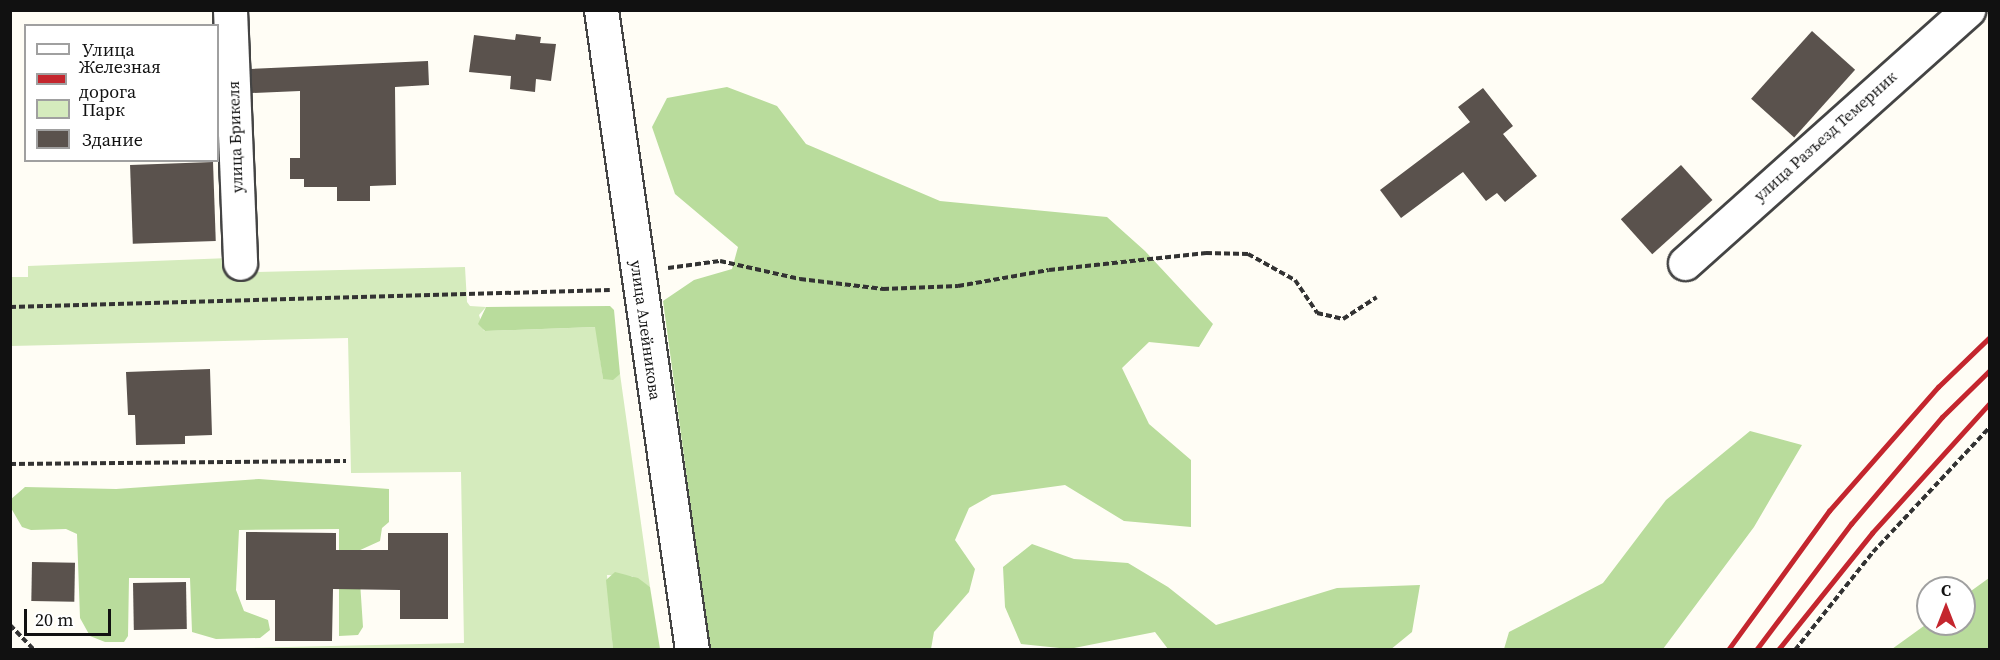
<!DOCTYPE html>
<html>
<head>
<meta charset="utf-8">
<style>
	body { margin:0 }
	#map { position:relative; width:2000px; height:660px; overflow:hidden; background:#fffdf5; font-family:"Source Serif 4",serif }
	div>[style] { position:absolute }
	.green>* { inset:0; background:#d5ebbd }
	.forest>* { inset:0; background:#b9dc9c }
	.building>* { inset:0; background:#5a524d; transform-origin:0 0 }
	.path>* { height:4px; margin-top:-2px; transform-origin:0; background:repeating-linear-gradient(90deg,#333 0 6px,transparent 0 9px) }
	.roads { filter:drop-shadow(2px 0 #444) drop-shadow(-2px 0 #444) drop-shadow(0 2px #444) drop-shadow(0 -2px #444) }
	.minor>* { height:33px; margin:-16.5px; padding:0 16.5px; transform-origin:16.5px; border-radius:16.5px; background:#fff }
	.rail>* { height:4.5px; margin:-2.25px; padding:0 2.25px; transform-origin:2.25px; border-radius:2.25px; background:#c4262e }
	span { translate:-50% -50%; white-space:nowrap; text-align:center; line-height:1.15; -webkit-text-stroke:6px #fff; paint-order:stroke }
	.street-label { font-size:16px; color:#111 }
	.frame { position:absolute; inset:0; border:12px solid #111; pointer-events:none }
	.legend { position:absolute; left:24px; top:24px; width:195px; height:138px; box-sizing:border-box; background:#fff; border:2px solid #a0a0a0; margin:0; padding:8px 10px; list-style:none; font-size:18px; color:#111 }
	.legend li { display:flex; align-items:center; gap:12px; height:30px }
	.legend b { width:30px; border:2px solid #a0a0a0 }
	.north { position:absolute; left:1916px; top:576px; width:60px; height:60px; box-sizing:border-box; background:#fff; border:2px solid #a0a0a0; border-radius:50%; rotate:0deg; font-size:16px; font-weight:700; line-height:24px; text-align:center; color:#111 }
	.north::after { content:''; display:block; margin:auto; width:21px; height:27px; background:#c4262e; clip-path:polygon(50% 0,100% 100%,50% 72%,0 100%) }
	.scale { position:absolute; left:24px; top:609px; width:87px; height:27px; box-sizing:border-box; border:3px solid #111; border-top:0; padding-left:8px; font-size:18px; line-height:21px; white-space:nowrap; color:#111; -webkit-text-stroke:4px #fff; paint-order:stroke }
</style>
</head>
<body>
<div id="map">
	<div class="green">
		<i style="clip-path:polygon(229px 258px,257px 272px,465px 267px,467px 302px,470px 306px,486px 307px,479px 315px,484px 331px,596px 327px,603px 379px,620px 374px,650px 587px,632px 576px,607px 575px,613px 649px,195px 649px,464px 643px,461px 472px,351px 473px,348px 338px,11px 346px,10px 277px,28px 277px,28px 266px)"></i>
	</div>
	<div class="forest">
		<i style="clip-path:polygon(727px 87px,777px 106px,806px 144px,940px 201px,1107px 217px,1145px 251px,1213px 324px,1199px 347px,1149px 342px,1122px 368px,1149px 424px,1191px 460px,1191px 527px,1124px 521px,1065px 485px,992px 495px,969px 508px,955px 540px,975px 569px,969px 592px,934px 632px,931px 649px,710px 649px,663px 301px,694px 280px,732px 269px,738px 247px,675px 194px,652px 127px,667px 98px)"></i>
		<i style="clip-path:polygon(610px 306px,614px 310px,620px 374px,613px 380px,603px 379px,595px 327px,485px 331px,478px 324px,486px 307px)"></i>
		<i style="clip-path:polygon(1750px 431px,1802px 445px,1754px 527px,1663px 649px,1504px 649px,1509px 632px,1603px 583px,1666px 500px)"></i>
		<i style="clip-path:polygon(259px 479px,389px 489px,389px 522px,382px 528px,380px 541px,358px 551px,363px 627px,358px 635px,339px 636px,339px 529px,239px 530px,236px 590px,244px 611px,268px 620px,270px 630px,260px 638px,216px 639px,192px 632px,190px 578px,129px 578px,128px 636px,124px 642px,105px 642px,90px 636px,80px 618px,77px 534px,66px 529px,31px 530px,22px 527px,11px 508px,10px 500px,25px 487px,116px 489px)"></i>
		<i style="clip-path:polygon(1032px 544px,1074px 559px,1128px 563px,1168px 587px,1216px 625px,1337px 588px,1420px 585px,1412px 632px,1390px 650px,1168px 649px,1155px 632px,1069px 649px,1021px 644px,1005px 607px,1003px 567px)"></i>
		<i style="clip-path:polygon(615px 572px,638px 578px,650px 587px,660px 649px,613px 649px,606px 580px)"></i>
		<i style="clip-path:polygon(1989px 578px,1989px 649px,1892px 649px,1928px 623px,1964px 624px,1964px 596px)"></i>
	</div>
	<div class="building">
		<i style="left:1812px;top:31px;width:58px;height:91px;rotate:42deg"></i>
		<i style="clip-path:polygon(516px 34px,541px 37px,540px 43px,556px 44px,551px 81px,536px 79px,535px 92px,510px 89px,511px 76px,469px 72px,474px 35px,515px 40px)"></i>
		<i style="clip-path:polygon(428px 61px,429px 85px,395px 87px,396px 185px,370px 186px,370px 201px,337px 201px,337px 187px,304px 187px,304px 179px,290px 179px,290px 158px,300px 158px,300px 91px,252px 93px,251px 69px)"></i>
		<i style="clip-path:polygon(1483px 88px,1513px 126px,1503px 134px,1537px 176px,1505px 202px,1497px 193px,1486px 201px,1463px 172px,1401px 218px,1380px 190px,1470px 122px,1458px 107px)"></i>
		<i style="left:213px;top:162px;width:79px;height:83px;rotate:88deg"></i>
		<i style="left:1681px;top:165px;width:47px;height:81px;rotate:48deg"></i>
		<i style="clip-path:polygon(210px 369px,212px 435px,185px 436px,185px 444px,136px 445px,135px 415px,128px 415px,126px 372px)"></i>
		<i style="clip-path:polygon(246px 532px,336px 533px,336px 550px,388px 550px,388px 533px,448px 533px,448px 619px,400px 619px,400px 590px,333px 589px,332px 641px,275px 641px,275px 600px,246px 600px)"></i>
		<i style="left:32px;top:562px;width:43px;height:39px;rotate:1deg"></i>
		<i style="left:186px;top:582px;width:47px;height:53px;rotate:89deg"></i>
	</div>
	<div class="path">
		<i style="left:668px;top:268px;width:52px;rotate:-7.7deg"></i>
		<i style="left:720px;top:261px;width:82px;rotate:12.7deg"></i>
		<i style="left:800px;top:279px;width:84px;rotate:6.9deg"></i>
		<i style="left:883px;top:289px;width:75px;rotate:-2.3deg"></i>
		<i style="left:958px;top:286px;width:92px;rotate:-10deg"></i>
		<i style="left:1049px;top:270px;width:158px;rotate:-6.2deg"></i>
		<i style="left:1206px;top:253px;width:42px;rotate:1.4deg"></i>
		<i style="left:1248px;top:254px;width:54px;rotate:29deg"></i>
		<i style="left:1295px;top:280px;width:40px;rotate:56deg"></i>
		<i style="left:1317px;top:313px;width:27px;rotate:13deg"></i>
		<i style="left:1343px;top:319px;width:40px;rotate:-32.9deg"></i>
		<i style="left:10px;top:307px;width:600px;rotate:-1.62deg"></i>
		<i style="left:10px;top:464px;width:336px;rotate:-0.5deg"></i>
		<i style="left:10px;top:625px;width:35px;rotate:46deg"></i>
		<i style="left:1795px;top:650px;width:125px;rotate:-51.5deg"></i>
		<i style="left:1873px;top:552px;width:171px;rotate:-46.9deg"></i>
	</div>
	<div class="roads">
		<div class="minor">
			<i style="left:230px;top:10px;width:253px;rotate:87.7deg"></i>
			<i style="left:601px;top:10px;width:646px;rotate:81.91deg"></i>
			<i style="left:1685px;top:263px;width:380px;rotate:-41.8deg"></i>
		</div>
	</div>
	<div class="rail">
		<i style="left:1728px;top:650px;width:172px;rotate:-54deg"></i>
		<i style="left:1829px;top:511px;width:165px;rotate:-48.7deg"></i>
		<i style="left:1938px;top:387px;width:72px;rotate:-43.9deg"></i>
		<i style="left:1756px;top:650px;width:158px;rotate:-53deg"></i>
		<i style="left:1851px;top:524px;width:140px;rotate:-49.6deg"></i>
		<i style="left:1942px;top:417px;width:67px;rotate:-44.4deg"></i>
		<i style="left:1778px;top:650px;width:150px;rotate:-51.2deg"></i>
		<i style="left:1872px;top:533px;width:176px;rotate:-47.8deg"></i>
	</div>
	<div class="street-label">
		<span style="left:1825px;top:136px;rotate:-42deg">улица Разъезд Темерник</span>
		<span style="left:235px;top:137px;rotate:-92deg">улица Брикеля</span>
		<span style="left:646px;top:330px;rotate:82deg">улица Алейникова</span>
	</div>
	<div class="frame"></div>
	<ul class="legend">
	<li><b style="height:8px;background:#fff"></b>Улица</li>
	<li><b style="height:8px;background:#c4262e"></b>Железная дорога</li>
	<li><b style="height:16px;background:#d5ebbd"></b>Парк</li>
	<li><b style="height:16px;background:#5a524d"></b>Здание</li>
	</ul>
	<div class="north">С</div>
	<div class="scale">20 m</div>
</div>
</body>
</html>
